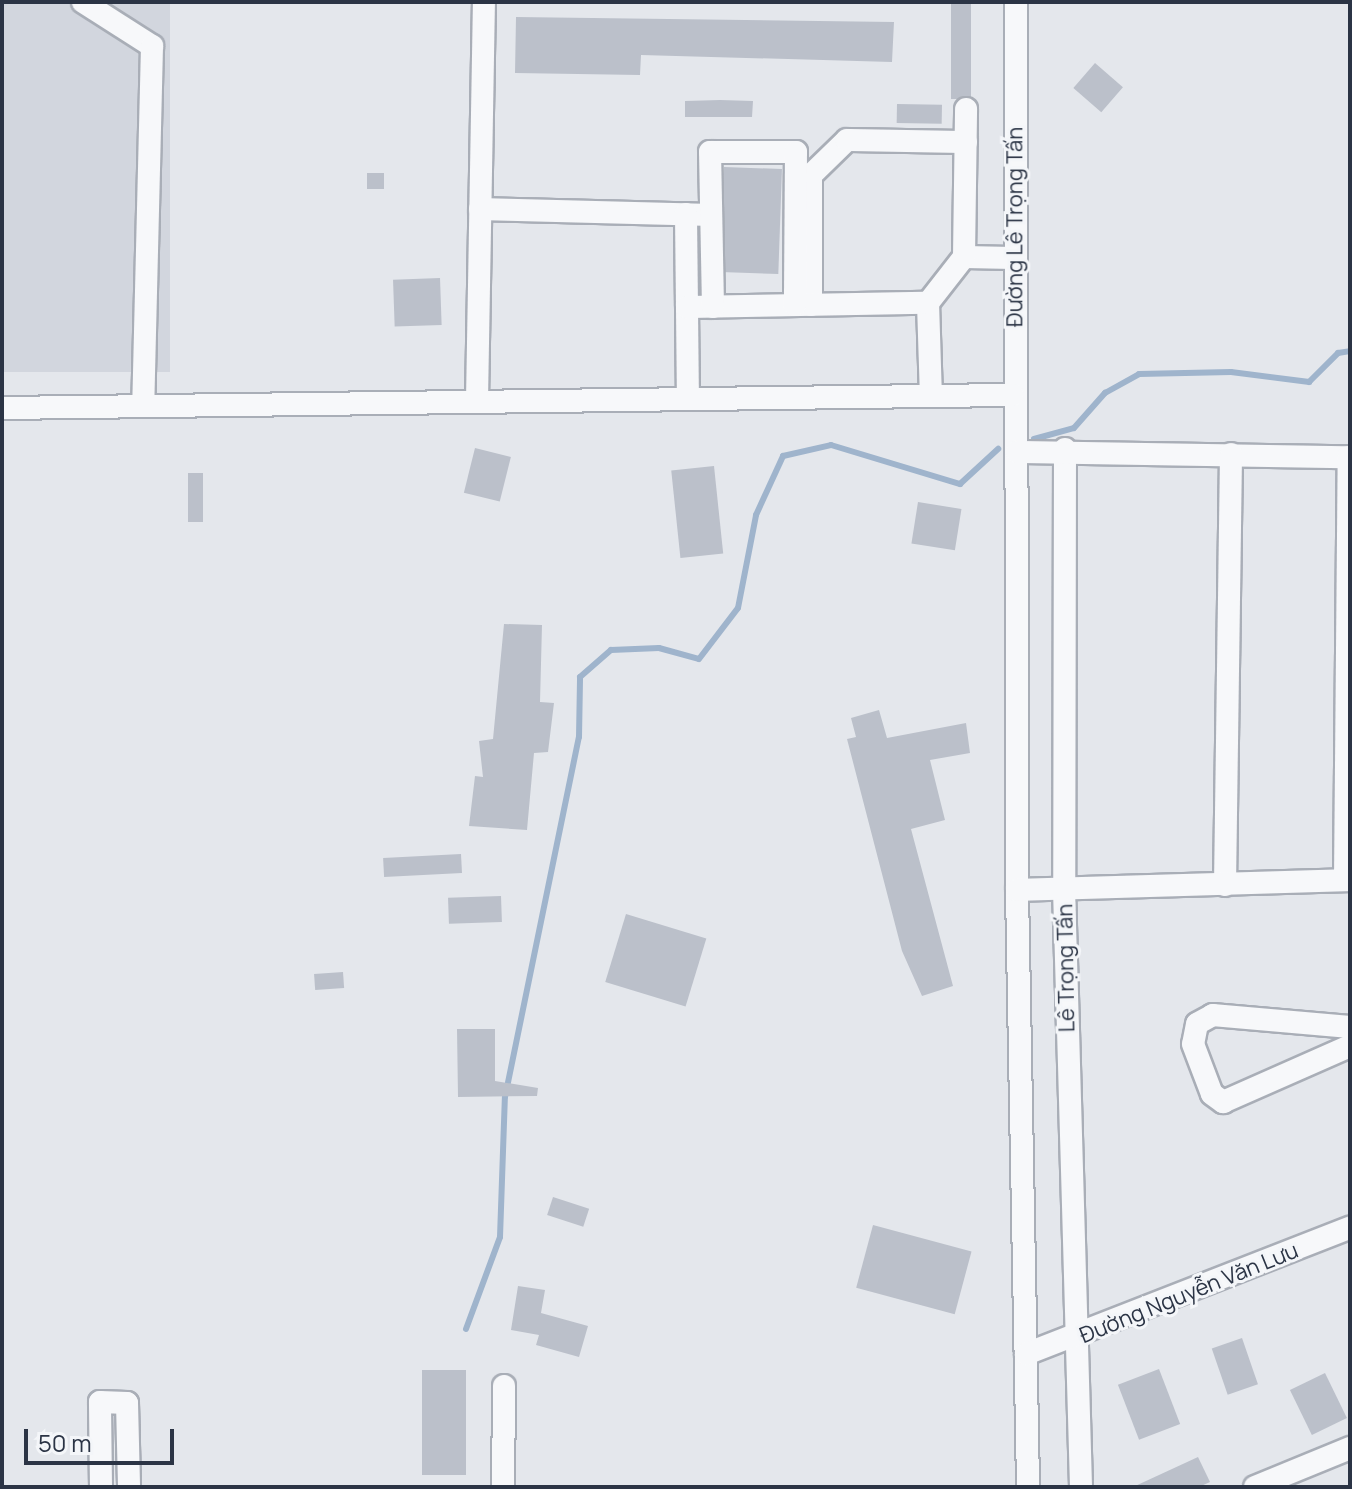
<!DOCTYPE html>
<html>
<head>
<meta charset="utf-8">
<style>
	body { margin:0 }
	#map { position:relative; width:1352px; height:1489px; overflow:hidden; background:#e4e7ec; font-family:Manrope,sans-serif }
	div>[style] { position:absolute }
	.built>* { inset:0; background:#d2d6de; transform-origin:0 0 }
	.stream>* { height:6px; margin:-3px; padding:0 3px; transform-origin:3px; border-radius:3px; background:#9fb4cc }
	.building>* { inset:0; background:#bbc0ca; transform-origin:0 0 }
	.roads { filter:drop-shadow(2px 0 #a9aeb7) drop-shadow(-2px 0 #a9aeb7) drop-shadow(0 2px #a9aeb7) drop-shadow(0 -2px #a9aeb7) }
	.minor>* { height:22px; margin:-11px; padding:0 11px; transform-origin:11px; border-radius:11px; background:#f7f8fa }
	span { translate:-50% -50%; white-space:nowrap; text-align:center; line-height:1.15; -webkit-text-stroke:6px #f4f6f9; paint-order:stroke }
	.street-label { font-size:22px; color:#2b3445 }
	.frame { position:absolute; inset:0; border:4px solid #2b3445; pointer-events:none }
	.scale { position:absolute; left:24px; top:1429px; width:150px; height:36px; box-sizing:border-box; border:4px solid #2b3445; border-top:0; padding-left:10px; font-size:24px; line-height:28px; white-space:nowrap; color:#2b3445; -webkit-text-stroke:6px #f4f6f9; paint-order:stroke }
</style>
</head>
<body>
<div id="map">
	<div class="built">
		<i style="left:2px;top:2px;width:168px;height:370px"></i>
	</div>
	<div class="stream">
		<i style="left:1034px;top:439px;width:41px;rotate:-15.4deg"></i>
		<i style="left:1074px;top:428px;width:47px;rotate:-48.5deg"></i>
		<i style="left:1105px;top:393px;width:39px;rotate:-29deg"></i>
		<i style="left:1139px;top:374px;width:92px;rotate:-1.2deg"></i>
		<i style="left:1231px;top:372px;width:79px;rotate:7.3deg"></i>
		<i style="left:1309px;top:382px;width:41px;rotate:-45deg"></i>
		<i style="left:1338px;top:353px;width:12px;rotate:-9deg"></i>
		<i style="left:466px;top:1329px;width:98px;rotate:-69.7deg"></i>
		<i style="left:500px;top:1237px;width:140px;rotate:-88deg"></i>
		<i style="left:505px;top:1097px;width:368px;rotate:-78.4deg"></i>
		<i style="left:579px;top:737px;width:60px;rotate:-89deg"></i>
		<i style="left:580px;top:677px;width:41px;rotate:-41.1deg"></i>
		<i style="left:611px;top:650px;width:48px;rotate:-2.4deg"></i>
		<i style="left:659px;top:648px;width:41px;rotate:15.4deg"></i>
		<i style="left:699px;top:659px;width:64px;rotate:-52.6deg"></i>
		<i style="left:738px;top:608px;width:95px;rotate:-79deg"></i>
		<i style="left:756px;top:515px;width:65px;rotate:-65.4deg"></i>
		<i style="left:783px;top:456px;width:49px;rotate:-12.9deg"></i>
		<i style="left:831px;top:445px;width:135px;rotate:16.8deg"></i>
		<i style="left:960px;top:484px;width:52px;rotate:-42.6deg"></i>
	</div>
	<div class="building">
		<i style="left:951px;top:2px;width:20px;height:97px"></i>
		<i style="clip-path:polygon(516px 17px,894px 22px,892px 62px,641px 55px,640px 75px,515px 73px)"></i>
		<i style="left:1095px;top:63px;width:37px;height:33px;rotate:41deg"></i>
		<i style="clip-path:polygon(720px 100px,753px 101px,752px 117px,685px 117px,685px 101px)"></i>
		<i style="left:897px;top:104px;width:45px;height:19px;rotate:1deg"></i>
		<i style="left:724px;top:167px;width:58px;height:105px;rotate:2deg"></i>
		<i style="left:367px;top:173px;width:17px;height:16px"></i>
		<i style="left:440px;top:278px;width:47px;height:47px;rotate:88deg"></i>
		<i style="left:475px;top:448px;width:37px;height:46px;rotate:14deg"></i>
		<i style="left:714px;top:466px;width:88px;height:43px;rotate:84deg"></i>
		<i style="left:188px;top:473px;width:15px;height:49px"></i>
		<i style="left:918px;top:502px;width:44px;height:42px;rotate:9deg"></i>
		<i style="clip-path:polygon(504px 624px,542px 625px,540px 702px,554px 703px,548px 752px,534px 753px,527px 830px,469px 826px,475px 776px,483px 777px,479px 741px,493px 739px)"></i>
		<i style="clip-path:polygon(879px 710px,887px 738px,966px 723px,970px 753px,930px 760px,945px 820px,911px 829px,953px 986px,922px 996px,902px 951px,847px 739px,856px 737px,851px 718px)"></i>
		<i style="left:461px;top:854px;width:19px;height:78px;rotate:87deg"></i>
		<i style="left:501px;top:896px;width:26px;height:53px;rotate:88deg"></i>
		<i style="left:626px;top:914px;width:84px;height:71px;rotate:17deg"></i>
		<i style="left:343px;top:972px;width:16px;height:29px;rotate:86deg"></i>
		<i style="clip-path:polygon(457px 1029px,495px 1029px,495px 1081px,538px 1088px,537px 1096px,458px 1097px)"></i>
		<i style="left:553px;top:1197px;width:38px;height:19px;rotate:18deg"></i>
		<i style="left:873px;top:1225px;width:102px;height:65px;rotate:15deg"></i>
		<i style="clip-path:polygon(518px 1286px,545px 1290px,541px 1313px,588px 1326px,579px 1357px,536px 1345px,539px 1335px,511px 1330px)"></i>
		<i style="left:1242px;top:1338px;width:49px;height:32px;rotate:71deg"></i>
		<i style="left:1159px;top:1369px;width:59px;height:44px;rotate:69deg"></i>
		<i style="left:422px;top:1370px;width:44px;height:105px"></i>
		<i style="left:1325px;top:1373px;width:50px;height:39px;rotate:64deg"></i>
		<i style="clip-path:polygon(1198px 1457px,1210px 1482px,1199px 1487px,1133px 1487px)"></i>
	</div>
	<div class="roads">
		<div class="minor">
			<i style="left:83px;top:2px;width:82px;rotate:32.5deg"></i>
			<i style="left:152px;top:46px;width:358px;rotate:91.4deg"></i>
			<i style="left:1016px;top:2px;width:888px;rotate:89.94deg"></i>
			<i style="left:1017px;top:890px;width:597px;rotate:88.94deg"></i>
			<i style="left:480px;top:209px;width:231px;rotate:1.5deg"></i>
			<i style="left:686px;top:214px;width:184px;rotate:89.4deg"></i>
			<i style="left:964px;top:257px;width:50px;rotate:1.1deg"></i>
			<i style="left:928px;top:303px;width:93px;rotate:88.2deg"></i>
			<i style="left:811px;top:305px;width:130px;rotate:-90deg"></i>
			<i style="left:811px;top:175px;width:50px;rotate:-44.2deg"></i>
			<i style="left:847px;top:140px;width:119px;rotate:1deg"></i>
			<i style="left:687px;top:307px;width:241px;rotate:-1deg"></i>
			<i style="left:928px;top:303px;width:58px;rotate:-52deg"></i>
			<i style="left:964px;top:257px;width:148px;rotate:-89.2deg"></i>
			<i style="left:713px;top:307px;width:155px;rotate:-91.1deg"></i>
			<i style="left:710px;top:152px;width:86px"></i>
			<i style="left:796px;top:152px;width:153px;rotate:90.4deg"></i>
			<i style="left:477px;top:400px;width:398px;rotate:-89deg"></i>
			<i style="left:2px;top:408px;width:1011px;rotate:-0.74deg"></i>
			<i style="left:1065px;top:449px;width:440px;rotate:90.1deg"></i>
			<i style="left:1064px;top:889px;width:598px;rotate:88.37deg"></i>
			<i style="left:1017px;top:452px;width:333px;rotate:0.9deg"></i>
			<i style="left:1345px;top:880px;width:423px;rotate:-89.5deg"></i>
			<i style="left:1225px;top:885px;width:431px;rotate:-89.2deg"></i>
			<i style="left:1017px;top:890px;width:333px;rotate:-1.7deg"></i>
			<i style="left:1350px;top:1027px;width:138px;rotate:-175deg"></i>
			<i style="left:1213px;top:1015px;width:18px;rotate:151deg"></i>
			<i style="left:1197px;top:1024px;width:20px;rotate:101deg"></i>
			<i style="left:1193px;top:1044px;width:53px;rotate:69.2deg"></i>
			<i style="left:1212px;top:1094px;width:14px;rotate:36deg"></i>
			<i style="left:1223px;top:1102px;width:139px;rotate:-23.8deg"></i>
			<i style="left:1026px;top:1354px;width:348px;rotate:-21.3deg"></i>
			<i style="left:101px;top:1487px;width:85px;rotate:-90.7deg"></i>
			<i style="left:100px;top:1402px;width:27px;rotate:2deg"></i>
			<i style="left:127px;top:1403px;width:84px;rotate:88.6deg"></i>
			<i style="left:503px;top:1487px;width:101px;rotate:-89.4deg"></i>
			<i style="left:1255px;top:1487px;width:103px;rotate:-22.3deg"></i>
		</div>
	</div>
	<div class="street-label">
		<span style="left:1015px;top:227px;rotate:-90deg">Đường Lê Trọng Tấn</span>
		<span style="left:1066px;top:968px;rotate:-91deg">Lê Trọng Tấn</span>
		<span style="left:1189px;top:1293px;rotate:-22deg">Đường Nguyễn Văn Lưu</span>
	</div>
	<div class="frame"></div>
	<div class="scale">50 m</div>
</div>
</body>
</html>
